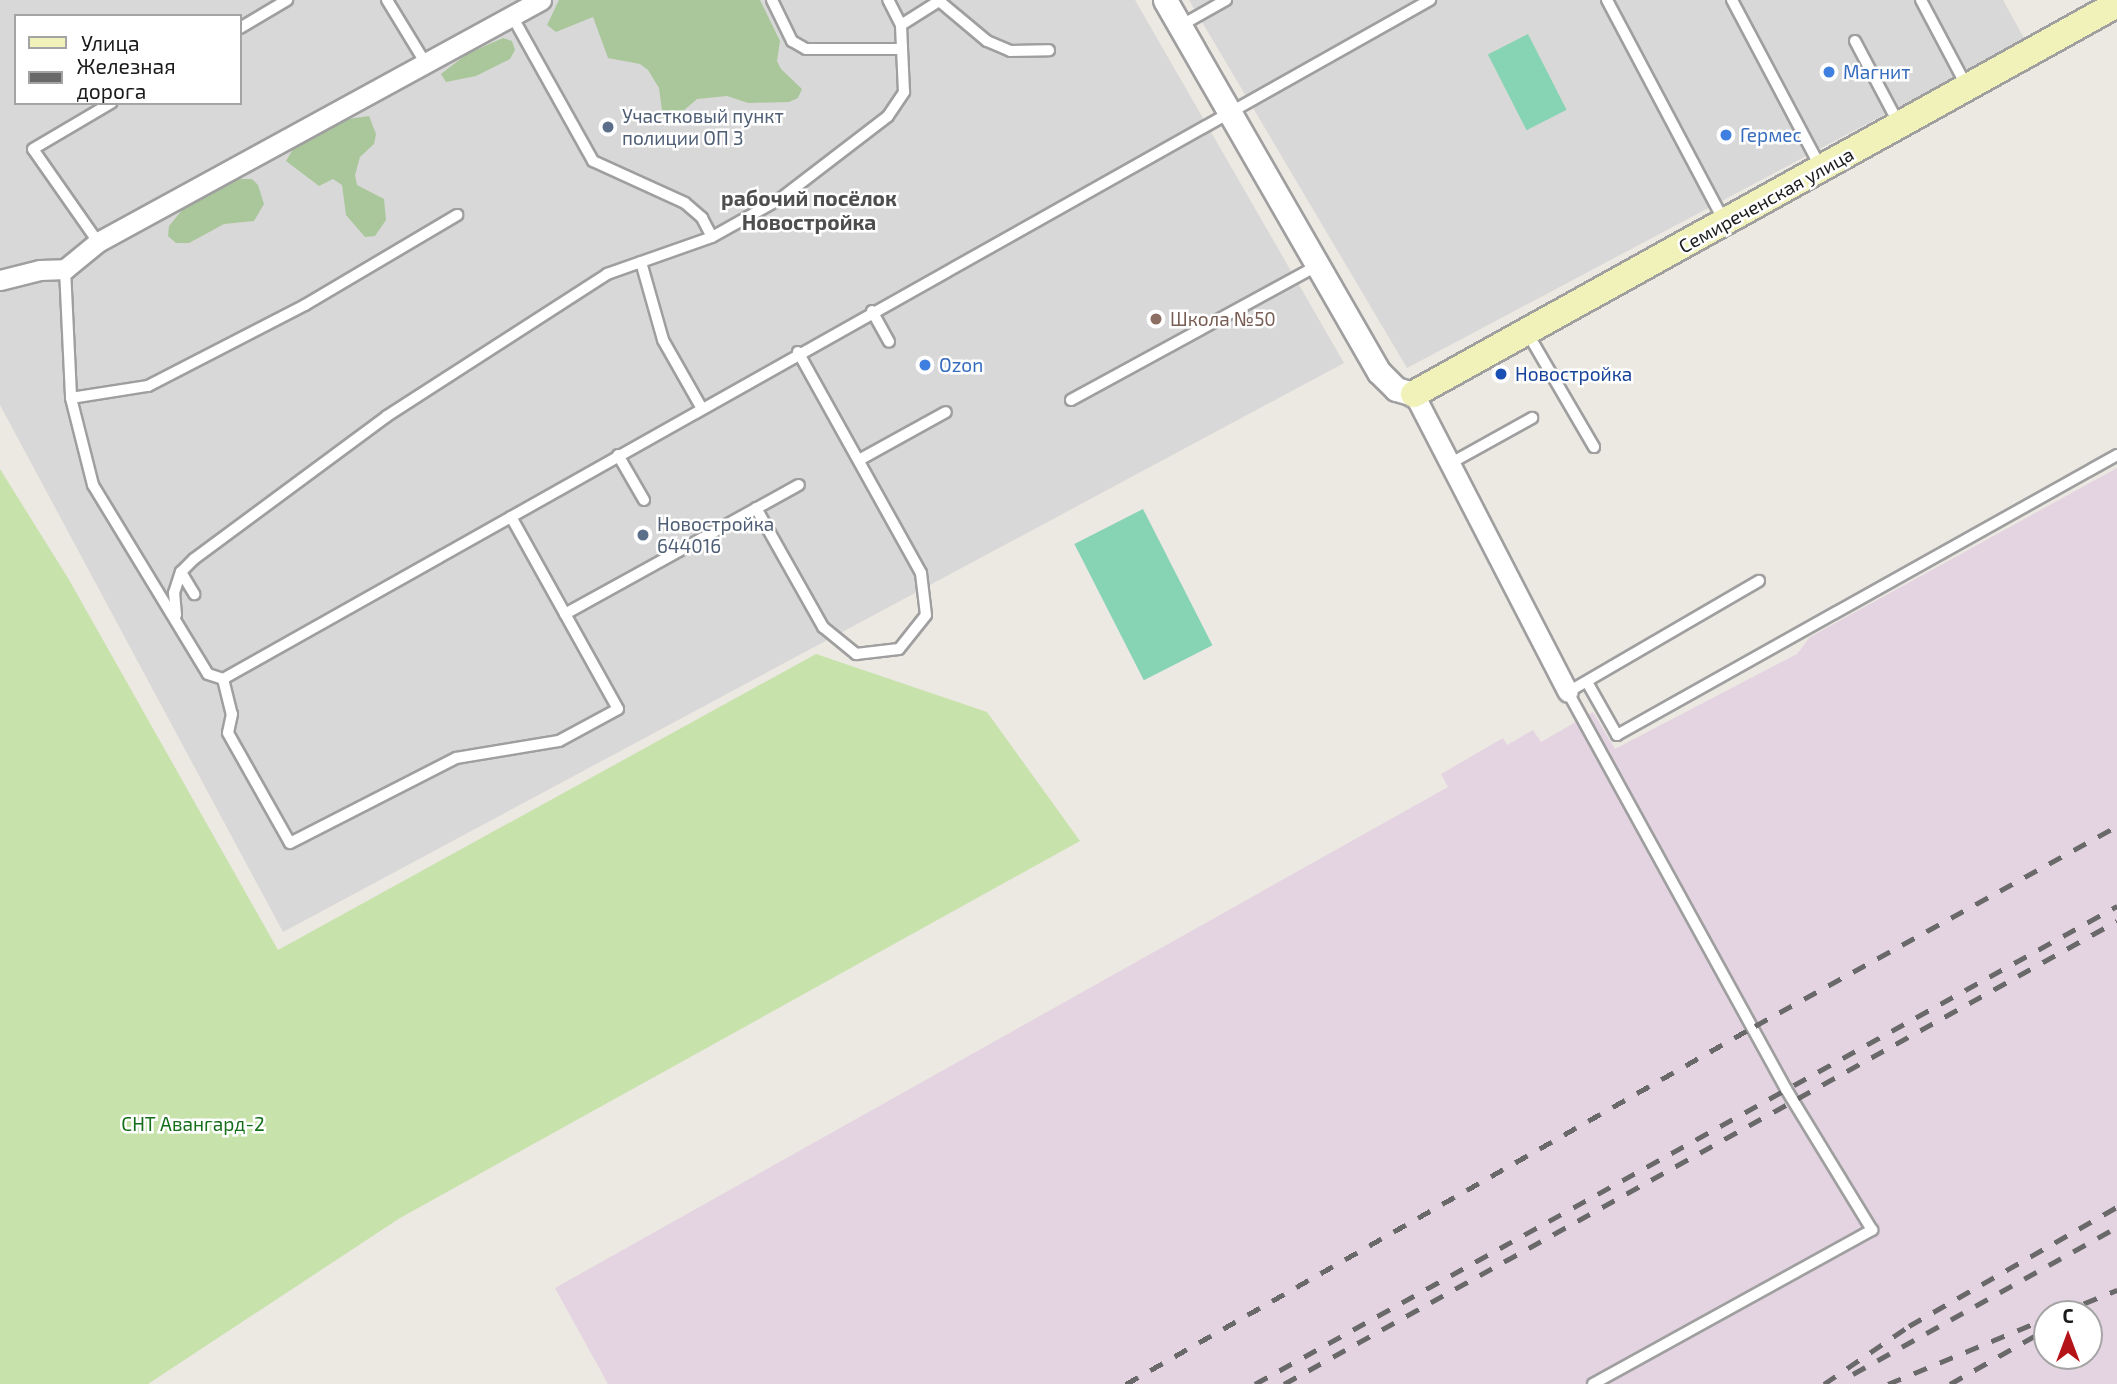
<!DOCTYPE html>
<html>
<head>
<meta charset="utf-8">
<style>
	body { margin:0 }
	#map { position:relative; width:2117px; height:1384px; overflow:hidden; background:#ece8e2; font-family:"Exo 2",sans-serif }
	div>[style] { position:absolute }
	.residential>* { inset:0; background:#d9d8d8 }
	.industrial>* { inset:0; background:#e4d4e2 }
	.grass>* { inset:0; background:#c8e2ac }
	.forest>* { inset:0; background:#a9c79a }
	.pitch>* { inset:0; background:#86d4b4; transform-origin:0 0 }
	.roads { filter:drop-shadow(2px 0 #9f9f9f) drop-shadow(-2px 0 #9f9f9f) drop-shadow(0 2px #9f9f9f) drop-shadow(0 -2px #9f9f9f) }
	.service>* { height:10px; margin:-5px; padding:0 5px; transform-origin:5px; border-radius:5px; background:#fff }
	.minor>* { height:19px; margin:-9.5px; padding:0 9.5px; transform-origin:9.5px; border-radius:9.5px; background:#fff }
	.tertiary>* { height:23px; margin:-11.5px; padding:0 11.5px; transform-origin:11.5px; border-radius:11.5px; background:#fff }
	.secondary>* { height:26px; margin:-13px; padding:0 13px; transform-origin:13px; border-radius:13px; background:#f1f2b9 }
	.rail>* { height:5px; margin-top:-2.5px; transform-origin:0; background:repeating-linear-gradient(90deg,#696969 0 14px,transparent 0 28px) }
	.dots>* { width:19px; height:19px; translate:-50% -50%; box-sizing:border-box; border:4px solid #fff; border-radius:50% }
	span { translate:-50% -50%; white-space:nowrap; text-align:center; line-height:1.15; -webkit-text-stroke:5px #fff; paint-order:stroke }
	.shop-label { font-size:19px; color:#366cbe }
	.left { translate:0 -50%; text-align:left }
	.service-label { font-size:19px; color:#4e5e75 }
	.street-label { font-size:19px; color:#1b1b1b }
	.education-label { font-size:19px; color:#785e54 }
	.transit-label { font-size:19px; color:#164399 }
	.park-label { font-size:19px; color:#156e1a }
	.neighbourhood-label { font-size:21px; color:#4e4e4e; font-weight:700 }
	.legend { position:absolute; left:14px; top:14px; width:228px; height:91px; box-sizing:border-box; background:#fff; border:2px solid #a4a4a4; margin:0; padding:9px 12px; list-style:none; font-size:21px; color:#1b1b1b }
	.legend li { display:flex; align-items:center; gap:14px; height:35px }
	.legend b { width:35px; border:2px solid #a4a4a4 }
	.north { position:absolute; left:2033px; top:1300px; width:70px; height:70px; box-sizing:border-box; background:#fff; border:2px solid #a4a4a4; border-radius:50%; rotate:0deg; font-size:19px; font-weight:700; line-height:28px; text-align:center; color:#1b1b1b }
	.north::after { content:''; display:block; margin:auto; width:24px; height:32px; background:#b41317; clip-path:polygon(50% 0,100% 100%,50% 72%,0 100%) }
</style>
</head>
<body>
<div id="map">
	<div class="residential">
		<i style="clip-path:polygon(evenodd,0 0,1135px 0,1344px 363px,283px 932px,0 405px,0 0,16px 16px,240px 16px,240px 103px,16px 103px,16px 16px)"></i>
		<i style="clip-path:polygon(1189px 0,2003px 0,2025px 40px,1407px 368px)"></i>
	</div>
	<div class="industrial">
		<i style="clip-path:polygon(evenodd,2117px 468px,2117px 1384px,608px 1384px,555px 1288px,1448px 787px,1441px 774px,1503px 738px,1507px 745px,1533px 730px,1541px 742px,1593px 712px,1615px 749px,1797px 654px,1810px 637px,2117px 468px,2047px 1314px,2089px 1314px,2089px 1356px,2047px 1356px,2047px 1314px)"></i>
	</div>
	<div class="grass">
		<i style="clip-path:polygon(0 469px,68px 578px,278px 950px,816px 654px,987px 712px,1080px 841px,400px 1218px,148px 1384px,0 1384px)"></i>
	</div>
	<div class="forest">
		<i style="clip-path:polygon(559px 0,760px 0,780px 41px,777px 61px,781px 69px,802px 89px,798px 98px,789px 102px,748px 103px,727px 96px,697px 99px,682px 112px,663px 118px,659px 88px,648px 70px,640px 64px,608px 58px,593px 17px,556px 32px,547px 25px)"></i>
		<i style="clip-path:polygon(503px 38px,512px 41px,515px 50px,510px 59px,476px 76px,446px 82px,441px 74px,467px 54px)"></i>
		<i style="clip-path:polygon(369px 116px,376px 134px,374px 144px,360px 157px,355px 175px,357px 185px,384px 199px,386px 220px,375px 236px,365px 237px,346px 215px,342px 185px,333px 179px,319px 186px,286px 161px,296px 144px,341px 120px)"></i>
		<i style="clip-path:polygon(233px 179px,252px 179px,258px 185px,264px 204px,254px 221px,224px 224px,189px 243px,176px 243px,168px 236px,169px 226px,188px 203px)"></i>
	</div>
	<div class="pitch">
		<i style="left:1528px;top:34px;width:85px;height:45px;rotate:63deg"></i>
		<i style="left:1143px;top:509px;width:153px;height:77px;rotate:63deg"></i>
	</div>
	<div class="roads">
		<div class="service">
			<i style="left:387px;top:0;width:75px;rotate:58.6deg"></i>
			<i style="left:772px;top:0;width:46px;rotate:64deg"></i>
			<i style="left:792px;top:41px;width:16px;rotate:30deg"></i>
			<i style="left:806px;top:49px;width:96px"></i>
			<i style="left:938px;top:0;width:64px;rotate:39.9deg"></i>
			<i style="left:987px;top:41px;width:25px;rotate:23deg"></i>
			<i style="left:1010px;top:51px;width:39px;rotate:-1deg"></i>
			<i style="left:1607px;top:0;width:248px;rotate:62.1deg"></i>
			<i style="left:1732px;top:0;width:188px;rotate:62.1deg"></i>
			<i style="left:1921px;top:0;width:96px;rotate:62.1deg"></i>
			<i style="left:512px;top:16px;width:166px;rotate:60.8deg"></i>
			<i style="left:593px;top:161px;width:101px;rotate:24.5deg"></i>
			<i style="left:685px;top:203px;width:23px;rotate:41deg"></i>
			<i style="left:702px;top:218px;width:21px;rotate:62deg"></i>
			<i style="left:901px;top:25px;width:45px;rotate:-32.3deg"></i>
			<i style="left:1180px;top:26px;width:53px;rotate:-29.5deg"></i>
			<i style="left:240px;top:28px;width:55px;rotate:-30.8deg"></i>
			<i style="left:1855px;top:41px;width:94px;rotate:62.1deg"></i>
			<i style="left:98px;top:242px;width:113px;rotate:-125deg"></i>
			<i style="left:33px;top:149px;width:91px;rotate:-30.5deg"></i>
			<i style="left:641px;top:262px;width:81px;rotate:74.2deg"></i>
			<i style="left:663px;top:340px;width:77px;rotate:60.4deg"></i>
			<i style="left:65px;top:269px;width:129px;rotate:87.3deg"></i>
			<i style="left:71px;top:398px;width:90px;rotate:75.8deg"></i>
			<i style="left:93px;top:485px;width:221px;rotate:58.7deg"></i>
			<i style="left:208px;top:674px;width:16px;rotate:18deg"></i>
			<i style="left:223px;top:679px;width:1385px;rotate:-29.36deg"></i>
			<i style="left:872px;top:311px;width:35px;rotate:61deg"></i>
			<i style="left:1528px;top:334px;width:131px;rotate:59.7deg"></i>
			<i style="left:71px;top:398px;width:78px;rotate:-8.9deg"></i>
			<i style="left:148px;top:386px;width:177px;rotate:-27.3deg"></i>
			<i style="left:305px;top:305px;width:177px;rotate:-30.6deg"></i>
			<i style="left:1071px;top:400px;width:280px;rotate:-28.6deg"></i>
			<i style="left:618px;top:455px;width:52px;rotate:60deg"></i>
			<i style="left:859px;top:460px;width:99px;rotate:-28.9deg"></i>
			<i style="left:1451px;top:463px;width:93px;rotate:-29.1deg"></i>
			<i style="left:756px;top:508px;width:137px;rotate:60.6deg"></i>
			<i style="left:823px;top:627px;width:43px;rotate:39.3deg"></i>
			<i style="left:856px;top:654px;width:43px;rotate:-6.6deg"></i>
			<i style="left:899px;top:649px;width:43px;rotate:-51.5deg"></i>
			<i style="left:926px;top:615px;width:42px;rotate:-96.8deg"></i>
			<i style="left:921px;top:573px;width:253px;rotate:-119.1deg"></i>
			<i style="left:181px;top:572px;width:26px;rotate:59deg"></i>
			<i style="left:565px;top:614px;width:267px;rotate:-28.9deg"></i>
			<i style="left:176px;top:615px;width:22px;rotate:-95deg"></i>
			<i style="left:174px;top:593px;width:22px;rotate:-72deg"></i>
			<i style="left:181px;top:572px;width:18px;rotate:-45deg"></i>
			<i style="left:194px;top:559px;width:240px;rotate:-36.5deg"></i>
			<i style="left:387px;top:416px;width:262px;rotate:-32.8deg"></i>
			<i style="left:607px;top:274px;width:111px;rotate:-19.4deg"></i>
			<i style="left:712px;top:237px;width:78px;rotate:-29.2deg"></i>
			<i style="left:780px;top:199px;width:136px;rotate:-37.5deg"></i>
			<i style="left:888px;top:116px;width:29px;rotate:-56deg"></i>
			<i style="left:904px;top:92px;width:67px;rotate:-92.6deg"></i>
			<i style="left:901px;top:25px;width:28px;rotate:-117deg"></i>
			<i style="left:223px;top:679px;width:36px;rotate:76deg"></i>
			<i style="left:232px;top:714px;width:19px;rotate:102deg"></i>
			<i style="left:228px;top:733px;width:126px;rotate:60.6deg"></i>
			<i style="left:290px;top:843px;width:186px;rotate:-27.1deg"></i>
			<i style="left:456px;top:758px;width:104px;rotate:-9.4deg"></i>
			<i style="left:559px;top:741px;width:67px;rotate:-28.5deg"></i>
			<i style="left:618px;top:709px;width:220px;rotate:-119.1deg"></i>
			<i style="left:1587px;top:682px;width:61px;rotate:60.5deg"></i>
			<i style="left:1617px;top:735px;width:573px;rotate:-29.25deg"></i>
			<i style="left:1593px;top:1384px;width:319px;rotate:-28.9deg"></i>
			<i style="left:1872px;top:1230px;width:165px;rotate:-121.4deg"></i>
			<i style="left:1786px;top:1089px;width:453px;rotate:-118.8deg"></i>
			<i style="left:1568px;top:692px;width:221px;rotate:-30.2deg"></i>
		</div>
		<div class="minor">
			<i style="left:0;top:280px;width:41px;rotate:-14deg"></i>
			<i style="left:40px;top:270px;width:25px;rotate:-2deg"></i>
			<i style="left:65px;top:269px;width:43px;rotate:-39.3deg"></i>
			<i style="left:98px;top:242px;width:505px;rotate:-28.65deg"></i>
			<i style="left:1414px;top:394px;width:335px;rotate:62.7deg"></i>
		</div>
		<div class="tertiary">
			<i style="left:1165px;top:0;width:429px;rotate:60.1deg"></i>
			<i style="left:1379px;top:372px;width:24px;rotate:45deg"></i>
			<i style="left:1396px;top:389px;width:19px;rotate:16deg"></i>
		</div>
		<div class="secondary">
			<i style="left:1414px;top:394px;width:804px;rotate:-29.02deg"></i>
		</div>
	</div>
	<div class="rail">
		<i style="left:2058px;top:1314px;width:64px;rotate:-22.1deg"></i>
		<i style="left:1853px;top:1374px;width:302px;rotate:-29.1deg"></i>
		<i style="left:1126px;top:1384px;width:724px;rotate:-29.65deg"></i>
		<i style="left:1755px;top:1026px;width:414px;rotate:-28.9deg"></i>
		<i style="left:1255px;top:1384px;width:986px;rotate:-29.01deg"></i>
		<i style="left:1284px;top:1384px;width:953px;rotate:-29.07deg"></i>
		<i style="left:1824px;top:1384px;width:103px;rotate:-34.3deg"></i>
		<i style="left:1909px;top:1326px;width:240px;rotate:-29.8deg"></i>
		<i style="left:1888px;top:1384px;width:172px;rotate:-22.5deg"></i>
		<i style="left:1950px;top:1384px;width:112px;rotate:-29.6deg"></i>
	</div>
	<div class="dots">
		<i style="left:1829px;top:72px;background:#3f7fe0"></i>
		<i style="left:608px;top:127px;background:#5c6f8a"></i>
		<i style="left:1726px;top:135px;background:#3f7fe0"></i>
		<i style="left:1156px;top:319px;background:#8d6e63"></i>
		<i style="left:925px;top:365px;background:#3f7fe0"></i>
		<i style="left:1501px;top:374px;background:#1a4fb4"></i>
		<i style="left:643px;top:535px;background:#5c6f8a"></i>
	</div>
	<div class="shop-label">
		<span class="left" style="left:1843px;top:72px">Магнит</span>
		<span class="left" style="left:1740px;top:135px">Гермес</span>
		<span class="left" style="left:939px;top:365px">Ozon</span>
	</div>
	<div class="service-label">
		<span class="left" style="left:622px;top:127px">Участковый пункт<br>полиции ОП 3</span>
		<span class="left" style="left:657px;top:535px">Новостройка<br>644016</span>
	</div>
	<div class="street-label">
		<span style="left:1766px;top:200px;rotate:-29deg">Семиреченская улица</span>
	</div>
	<div class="education-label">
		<span class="left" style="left:1170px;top:319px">Школа №50</span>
	</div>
	<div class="transit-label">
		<span class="left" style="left:1515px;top:374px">Новостройка</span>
	</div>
	<div class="park-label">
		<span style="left:193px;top:1124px">СНТ Авангард-2</span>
	</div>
	<div class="neighbourhood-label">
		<span style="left:809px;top:210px">рабочий посёлок<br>Новостройка</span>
	</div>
	<ul class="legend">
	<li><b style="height:9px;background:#f1f2b9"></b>Улица</li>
	<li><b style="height:9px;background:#696969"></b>Железная дорога</li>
	</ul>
	<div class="north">С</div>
</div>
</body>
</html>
